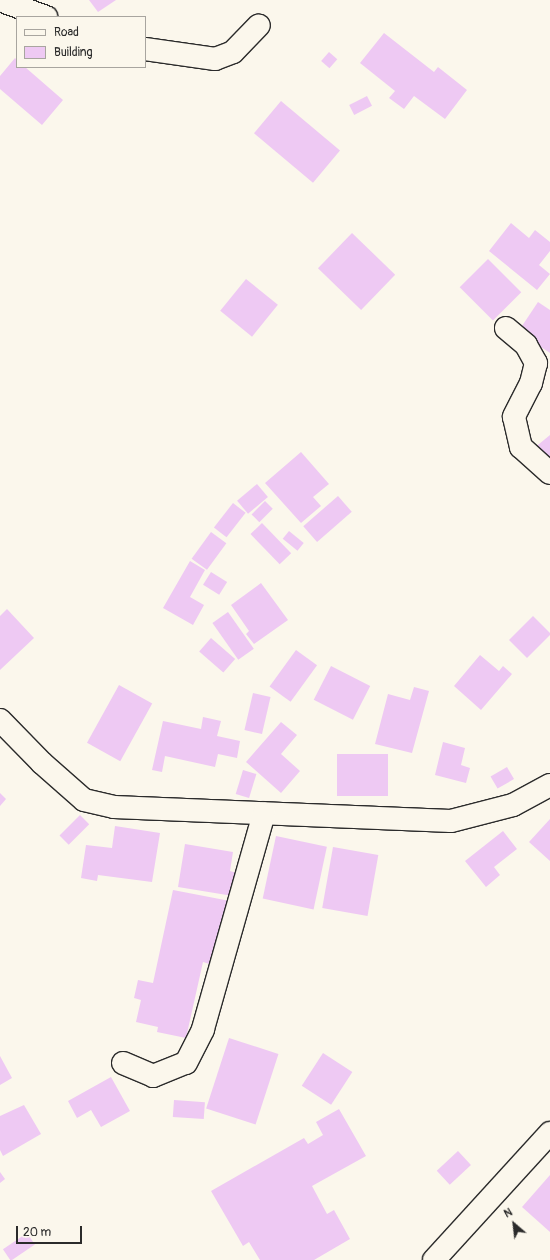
<!DOCTYPE html>
<html>
<head>
<meta charset="utf-8">
<style>
	body { margin:0 }
	#map { position:relative; width:550px; height:1260px; overflow:hidden; background:#fbf7ec; font-family:Pangolin,sans-serif }
	div>[style] { position:absolute }
	.building>* { inset:0; background:#eec9f3; transform-origin:0 0 }
	.roads { filter:drop-shadow(1px 0 #2b2b2b) drop-shadow(-1px 0 #2b2b2b) drop-shadow(0 1px #2b2b2b) drop-shadow(0 -1px #2b2b2b) }
	.minor>* { height:22px; margin:-11px; padding:0 11px; transform-origin:11px; border-radius:11px; background:#fbf7ec }
	span { translate:-50% -50%; white-space:nowrap; text-align:center; line-height:1.15; -webkit-text-stroke:3.5px #fbf7ec; paint-order:stroke }
	.legend { position:absolute; left:16px; top:16px; width:130px; height:52px; box-sizing:border-box; background:#fbf7ec; border:1px solid #a8a59f; margin:0; padding:5px 7px; list-style:none; font-size:12px; color:#2b2b2b }
	.legend li { display:flex; align-items:center; gap:8px; height:20px }
	.legend b { width:20px; border:1px solid #a8a59f }
	.north { position:absolute; left:494px; top:1204px; width:40px; height:40px; -webkit-text-stroke:3px #fbf7ec; paint-order:stroke; rotate:332deg; font-size:11px; font-weight:700; line-height:16px; text-align:center; color:#2b2b2b }
	.north::after { content:''; display:block; margin:auto; width:14px; height:18px; background:#2b2b2b; clip-path:polygon(50% 0,100% 100%,50% 72%,0 100%) }
	.scale { position:absolute; left:16px; top:1226px; width:66px; height:18px; box-sizing:border-box; border:2px solid #2b2b2b; border-top:0; padding-left:5px; font-size:12px; line-height:14px; white-space:nowrap; color:#2b2b2b; -webkit-text-stroke:3px #fbf7ec; paint-order:stroke }
</style>
</head>
<body>
<div id="map">
	<div class="building">
		<i style="clip-path:polygon(89px 0,116px 0,98px 12px)"></i>
		<i style="clip-path:polygon(384px 33px,434px 72px,438px 67px,467px 90px,445px 119px,414px 96px,404px 109px,389px 98px,395px 91px,360px 63px)"></i>
		<i style="left:329px;top:52px;width:11px;height:12px;rotate:41deg"></i>
		<i style="clip-path:polygon(15px 58px,17px 60px,17px 67px,25px 67px,63px 100px,42px 125px,0 89px,0 76px)"></i>
		<i style="left:367px;top:96px;width:11px;height:20px;rotate:63deg"></i>
		<i style="left:281px;top:101px;width:77px;height:42px;rotate:40deg"></i>
		<i style="clip-path:polygon(511px 223px,529px 238px,535px 230px,550px 242px,550px 251px,539px 265px,550px 274px,537px 290px,489px 251px)"></i>
		<i style="left:352px;top:233px;width:60px;height:49px;rotate:44deg"></i>
		<i style="left:488px;top:259px;width:47px;height:40px;rotate:45deg"></i>
		<i style="left:246px;top:279px;width:41px;height:41px;rotate:39deg"></i>
		<i style="clip-path:polygon(538px 302px,550px 310px,550px 353px,518px 332px)"></i>
		<i style="clip-path:polygon(550px 435px,550px 468px,533px 449px)"></i>
		<i style="clip-path:polygon(301px 452px,329px 484px,313px 497px,321px 506px,301px 523px,265px 483px)"></i>
		<i style="left:257px;top:484px;width:17px;height:26px;rotate:50deg"></i>
		<i style="left:338px;top:496px;width:21px;height:46px;rotate:49deg"></i>
		<i style="left:265px;top:501px;width:11px;height:19px;rotate:45deg"></i>
		<i style="left:233px;top:503px;width:16px;height:31px;rotate:38deg"></i>
		<i style="left:262px;top:523px;width:42px;height:16px;rotate:46deg"></i>
		<i style="left:289px;top:531px;width:19px;height:10px;rotate:39deg"></i>
		<i style="left:211px;top:532px;width:19px;height:33px;rotate:36deg"></i>
		<i style="clip-path:polygon(190px 561px,205px 570px,190px 597px,204px 605px,193px 625px,163px 608px)"></i>
		<i style="left:211px;top:572px;width:19px;height:15px;rotate:32deg"></i>
		<i style="clip-path:polygon(261px 583px,288px 620px,254px 644px,246px 634px,249px 631px,231px 605px)"></i>
		<i style="clip-path:polygon(7px 609px,34px 638px,0 670px,0 616px)"></i>
		<i style="left:228px;top:612px;width:45px;height:19px;rotate:55deg"></i>
		<i style="clip-path:polygon(533px 616px,550px 633px,550px 635px,527px 658px,509px 640px)"></i>
		<i style="left:211px;top:638px;width:32px;height:18px;rotate:41deg"></i>
		<i style="left:296px;top:650px;width:26px;height:45px;rotate:36deg"></i>
		<i style="clip-path:polygon(480px 655px,499px 671px,503px 666px,512px 674px,481px 710px,454px 686px)"></i>
		<i style="left:331px;top:666px;width:44px;height:38px;rotate:27deg"></i>
		<i style="left:119px;top:685px;width:38px;height:66px;rotate:29deg"></i>
		<i style="clip-path:polygon(414px 687px,429px 691px,412px 753px,375px 744px,388px 694px,410px 700px)"></i>
		<i style="left:253px;top:693px;width:18px;height:38px;rotate:13deg"></i>
		<i style="clip-path:polygon(203px 717px,221px 721px,217px 736px,240px 741px,237px 758px,218px 754px,215px 767px,165px 756px,162px 772px,152px 770px,163px 721px,201px 729px)"></i>
		<i style="clip-path:polygon(281px 722px,297px 735px,281px 754px,300px 771px,281px 793px,246px 762px)"></i>
		<i style="clip-path:polygon(443px 742px,465px 748px,461px 765px,470px 768px,466px 783px,435px 775px)"></i>
		<i style="left:388px;top:754px;width:42px;height:51px;rotate:90deg"></i>
		<i style="left:507px;top:767px;width:14px;height:19px;rotate:60deg"></i>
		<i style="left:243px;top:770px;width:14px;height:25px;rotate:17deg"></i>
		<i style="clip-path:polygon(0 793px,6px 799px,0 806px)"></i>
		<i style="left:80px;top:815px;width:13px;height:29px;rotate:45deg"></i>
		<i style="clip-path:polygon(550px 819px,550px 861px,529px 842px)"></i>
		<i style="clip-path:polygon(115px 826px,160px 833px,152px 882px,98px 875px,97px 881px,81px 878px,86px 845px,112px 848px)"></i>
		<i style="clip-path:polygon(503px 831px,517px 849px,494px 867px,500px 875px,486px 887px,465px 861px)"></i>
		<i style="left:276px;top:836px;width:52px;height:64px;rotate:12deg"></i>
		<i style="clip-path:polygon(185px 844px,233px 852px,230px 871px,237px 873px,233px 896px,178px 887px)"></i>
		<i style="left:333px;top:847px;width:46px;height:62px;rotate:10deg"></i>
		<i style="clip-path:polygon(173px 890px,230px 901px,216px 966px,203px 962px,186px 1038px,157px 1032px,158px 1027px,136px 1022px,141px 1000px,134px 998px,138px 980px,153px 983px)"></i>
		<i style="left:229px;top:1038px;width:52px;height:74px;rotate:18deg"></i>
		<i style="left:323px;top:1053px;width:35px;height:39px;rotate:33deg"></i>
		<i style="clip-path:polygon(0 1056px,12px 1078px,0 1085px)"></i>
		<i style="clip-path:polygon(111px 1077px,130px 1111px,101px 1127px,91px 1110px,77px 1118px,68px 1101px)"></i>
		<i style="left:174px;top:1100px;width:31px;height:17px;rotate:4deg"></i>
		<i style="clip-path:polygon(24px 1105px,41px 1134px,3px 1156px,0 1150px,0 1116px)"></i>
		<i style="clip-path:polygon(339px 1109px,366px 1156px,312px 1186px,327px 1214px,334px 1210px,350px 1239px,314px 1260px,260px 1260px,249px 1242px,243px 1246px,211px 1191px,304px 1138px,308px 1144px,323px 1135px,316px 1122px)"></i>
		<i style="left:458px;top:1151px;width:19px;height:29px;rotate:47deg"></i>
		<i style="clip-path:polygon(0 1172px,5px 1179px,0 1183px)"></i>
		<i style="clip-path:polygon(550px 1175px,550px 1232px,522px 1207px)"></i>
		<i style="left:27px;top:1233px;width:14px;height:29px;rotate:56deg"></i>
	</div>
	<div class="roads">
		<div class="minor">
			<i style="left:5px;top:2px;width:44px;rotate:20.1deg"></i>
			<i style="left:145px;top:49px;width:71px;rotate:8.1deg"></i>
			<i style="left:215px;top:59px;width:19px;rotate:-21deg"></i>
			<i style="left:233px;top:52px;width:37px;rotate:-46deg"></i>
			<i style="left:506px;top:328px;width:26px;rotate:40deg"></i>
			<i style="left:526px;top:345px;width:21px;rotate:61deg"></i>
			<i style="left:536px;top:363px;width:21px;rotate:104deg"></i>
			<i style="left:531px;top:383px;width:38px;rotate:117deg"></i>
			<i style="left:514px;top:417px;width:31px;rotate:77deg"></i>
			<i style="left:521px;top:447px;width:39px;rotate:42deg"></i>
			<i style="left:0;top:720px;width:60px;rotate:45.7deg"></i>
			<i style="left:42px;top:763px;width:56px;rotate:41.4deg"></i>
			<i style="left:84px;top:800px;width:31px;rotate:13deg"></i>
			<i style="left:114px;top:807px;width:337px;rotate:2.4deg"></i>
			<i style="left:451px;top:821px;width:64px;rotate:-14.5deg"></i>
			<i style="left:513px;top:805px;width:42px;rotate:-28.4deg"></i>
			<i style="left:123px;top:1063px;width:33px;rotate:23deg"></i>
			<i style="left:153px;top:1076px;width:35px;rotate:-22deg"></i>
			<i style="left:186px;top:1063px;width:38px;rotate:-63deg"></i>
			<i style="left:203px;top:1029px;width:224px;rotate:-74.2deg"></i>
			<i style="left:434px;top:1260px;width:172px;rotate:-47.6deg"></i>
		</div>
	</div>
	<ul class="legend">
	<li><b style="height:5px;background:#fbf7ec"></b>Road</li>
	<li><b style="height:11px;background:#eec9f3"></b>Building</li>
	</ul>
	<div class="north">N</div>
	<div class="scale">20 m</div>
</div>
</body>
</html>
